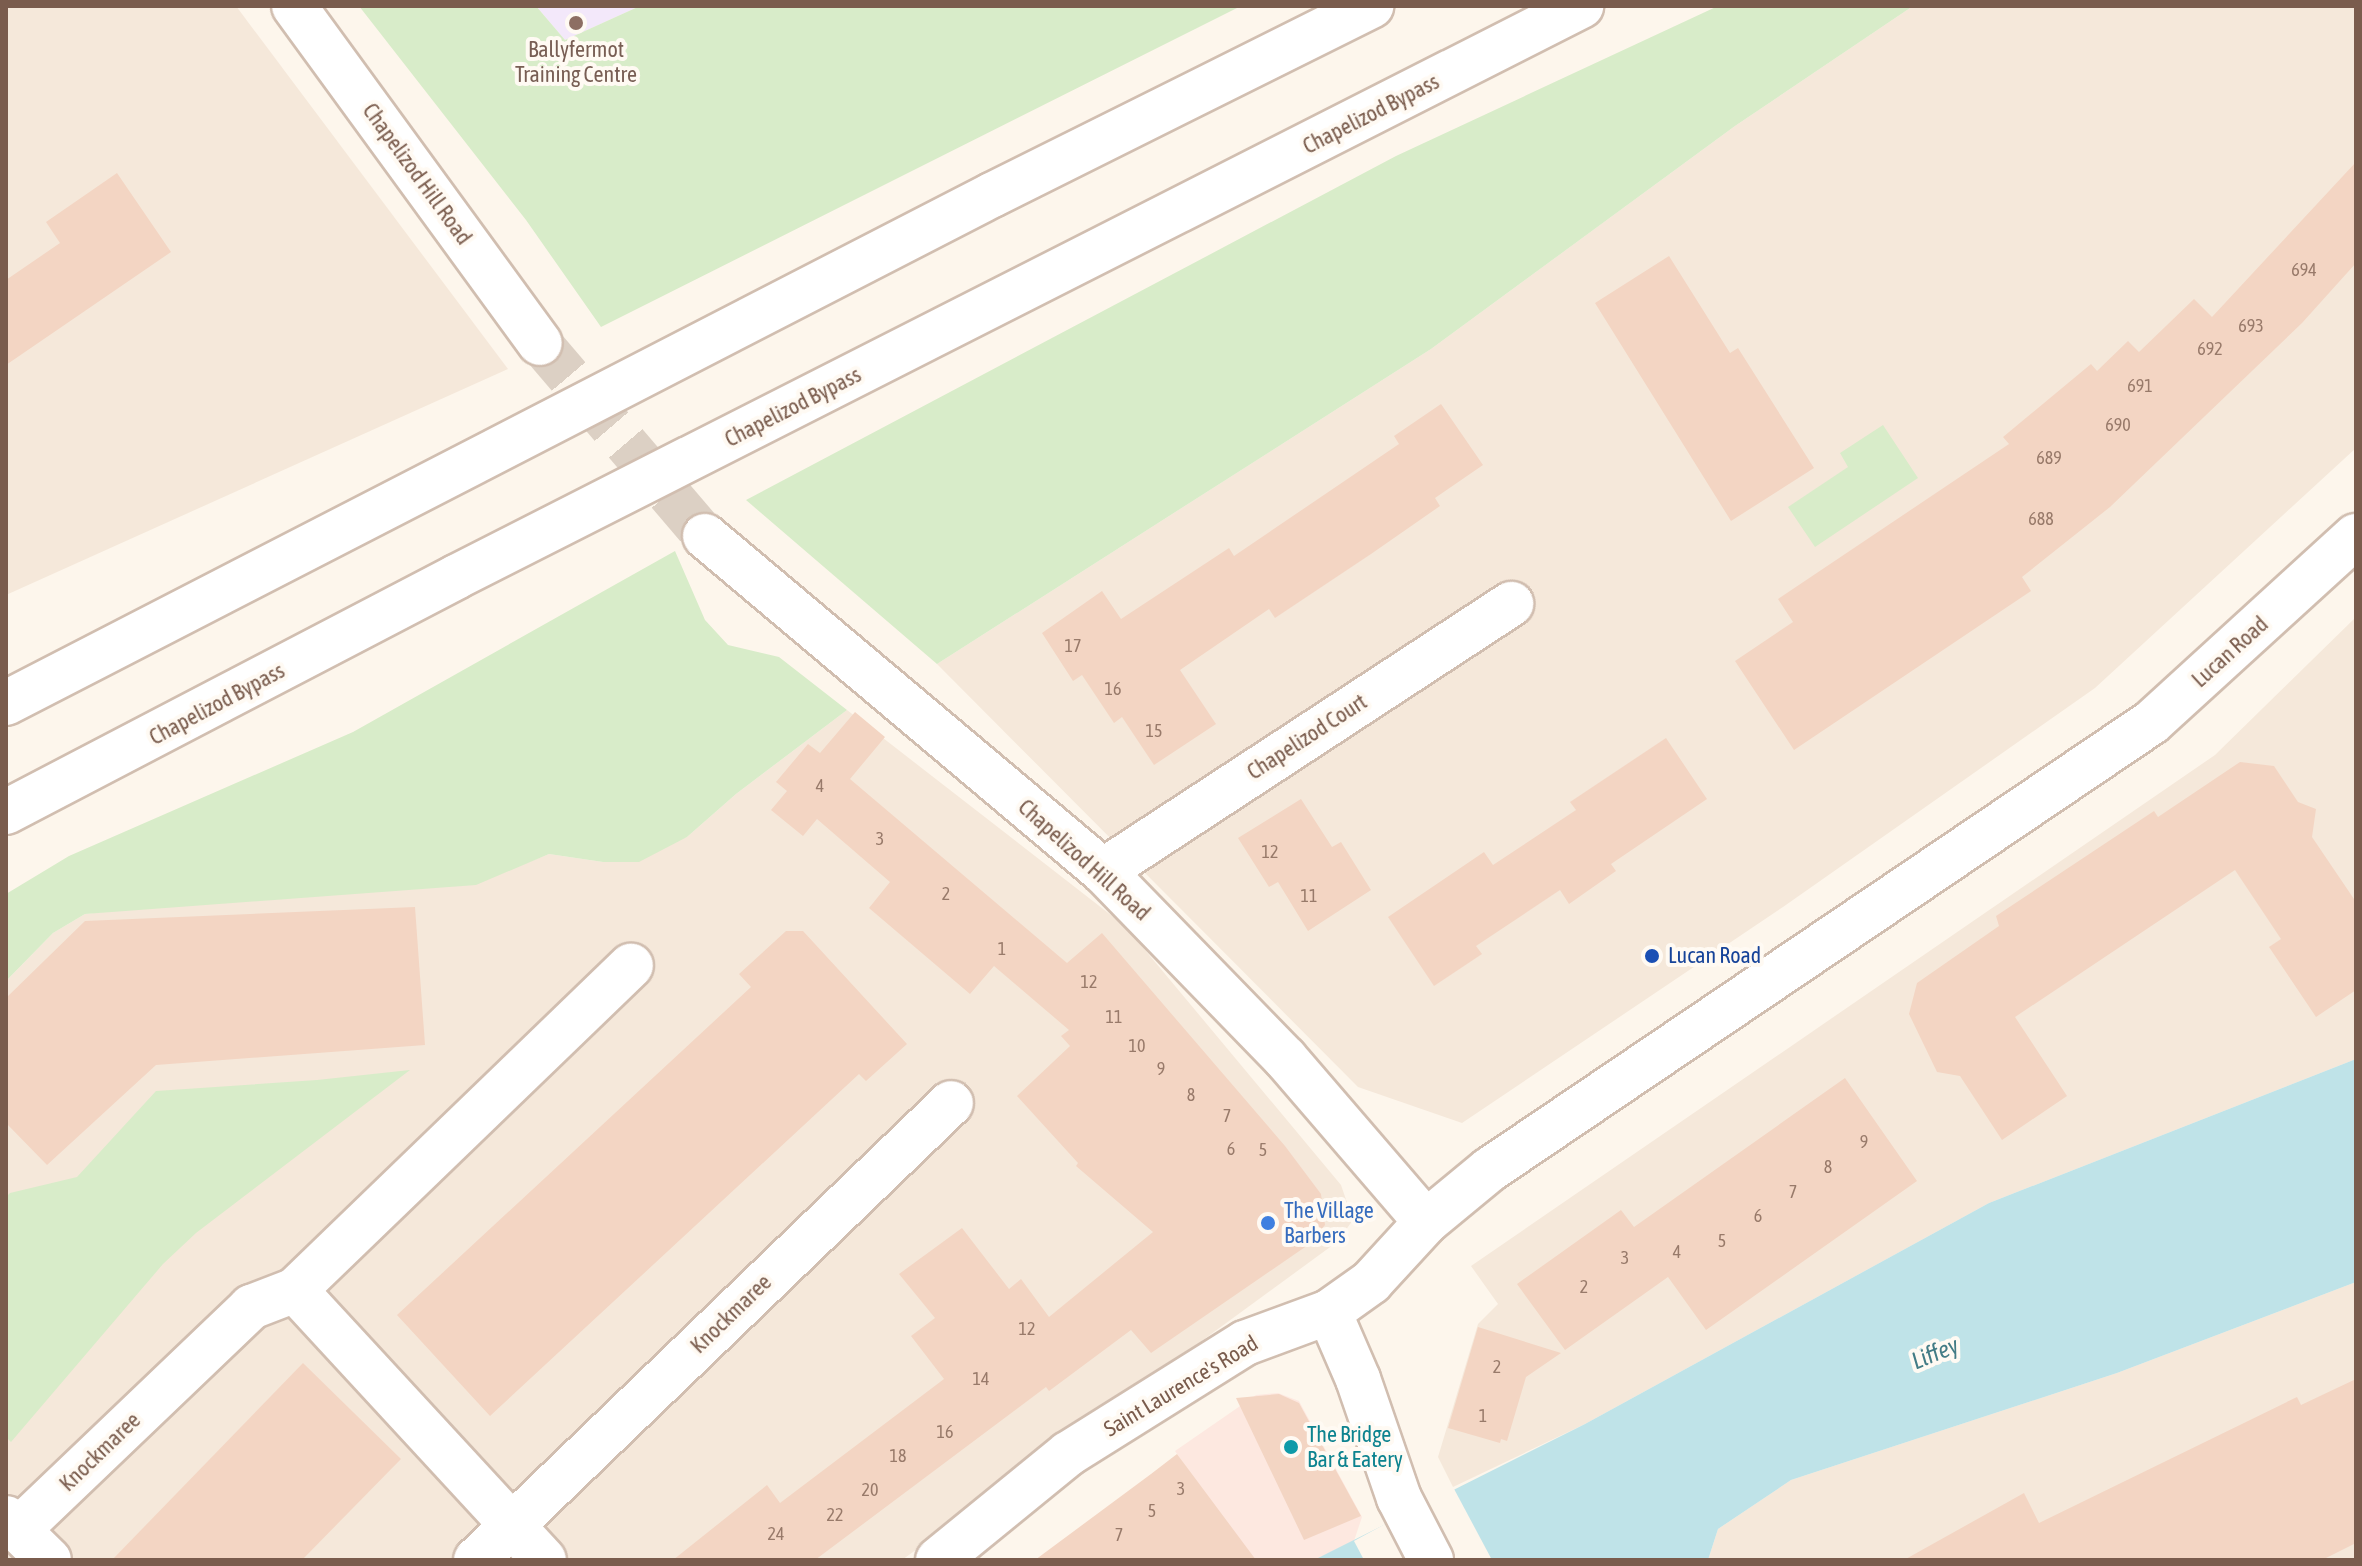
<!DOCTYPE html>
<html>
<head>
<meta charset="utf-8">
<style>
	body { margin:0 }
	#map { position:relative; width:2362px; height:1566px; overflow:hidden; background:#fdf6ec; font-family:"Asap Condensed",sans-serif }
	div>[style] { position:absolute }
	.residential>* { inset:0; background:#f5e8da }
	.commercial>* { inset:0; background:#fde8e0 }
	.education>* { inset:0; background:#f3e8fa }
	.green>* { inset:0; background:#d8ecc9 }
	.water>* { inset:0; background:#bfe3e8 }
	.pier>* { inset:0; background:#fdf6ec }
	.building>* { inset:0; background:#f3d5c3 }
	.street-tunnel>* { height:44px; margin-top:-22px; transform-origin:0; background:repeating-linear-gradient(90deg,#dcd0c4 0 44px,transparent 0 66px) }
	.roads { filter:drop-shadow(2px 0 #d1beb0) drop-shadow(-2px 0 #d1beb0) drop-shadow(0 2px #d1beb0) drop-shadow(0 -2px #d1beb0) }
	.street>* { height:44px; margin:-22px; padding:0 22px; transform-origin:22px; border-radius:22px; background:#fff }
	.secondary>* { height:44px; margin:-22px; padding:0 22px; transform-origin:22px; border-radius:22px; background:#fff }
	.dots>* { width:22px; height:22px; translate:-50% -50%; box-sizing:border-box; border:4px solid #fffaf3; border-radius:50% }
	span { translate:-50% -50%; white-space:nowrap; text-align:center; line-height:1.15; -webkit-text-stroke:8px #fffaf3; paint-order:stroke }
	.number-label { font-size:18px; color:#987a6a }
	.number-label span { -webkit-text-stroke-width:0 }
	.education-label { font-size:22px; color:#785e54 }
	.street-label { font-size:22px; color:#7a5c4d }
	.transit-label { font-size:22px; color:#164399 }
	.left { translate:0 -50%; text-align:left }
	.shop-label { font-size:22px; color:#366cbe }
	.culture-label { font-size:22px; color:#0d838f }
	.water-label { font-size:24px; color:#437c86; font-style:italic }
	.frame { position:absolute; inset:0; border:8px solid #7a5c4d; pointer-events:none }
</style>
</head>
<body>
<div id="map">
	<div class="residential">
		<i style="clip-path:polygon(6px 6px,236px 6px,508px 369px,6px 595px)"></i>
		<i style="clip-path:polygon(1913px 6px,2356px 6px,2356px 448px,2095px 688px,1783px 907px,1462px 1123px,1358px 1087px,937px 664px,1431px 349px,1735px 126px)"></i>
		<i style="clip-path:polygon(2356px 617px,2356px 1059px,1989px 1203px,1585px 1424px,1453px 1487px,1438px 1457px,1478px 1324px,1498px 1304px,1471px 1266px,2215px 755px)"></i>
		<i style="clip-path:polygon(847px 710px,1125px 926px,1341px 1185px,1353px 1220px,1337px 1242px,902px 1560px,6px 1560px,6px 981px,53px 933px,85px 914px,519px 866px,549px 854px,603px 862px,687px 837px,736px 794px)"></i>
		<i style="clip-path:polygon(2356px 1282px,2356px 1560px,1708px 1560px,1718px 1529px,1791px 1480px,2117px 1373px)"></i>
	</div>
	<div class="commercial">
		<i style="clip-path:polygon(1278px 1393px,1299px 1401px,1362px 1517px,1354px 1541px,1314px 1560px,1228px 1560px,1231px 1531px,1175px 1451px,1256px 1395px)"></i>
	</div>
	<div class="education">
		<i style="clip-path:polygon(536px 6px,640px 6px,565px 40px)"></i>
	</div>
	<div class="green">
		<i style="clip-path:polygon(359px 6px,536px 6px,565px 40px,640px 6px,1241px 6px,601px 327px,526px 220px)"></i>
		<i style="clip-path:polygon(1718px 6px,1913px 6px,1735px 126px,1431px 349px,937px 664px,746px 500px,1396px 156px)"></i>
		<i style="clip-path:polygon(1883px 425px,1918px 478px,1815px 547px,1788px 507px,1848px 467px,1840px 453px)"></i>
		<i style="clip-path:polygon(675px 551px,705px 620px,728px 645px,779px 657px,847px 710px,736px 794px,687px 837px,639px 862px,603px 862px,549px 854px,476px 885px,85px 914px,53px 933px,6px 981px,6px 894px,69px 856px,353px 732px)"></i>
		<i style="clip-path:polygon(410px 1070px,196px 1233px,163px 1264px,11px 1442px,6px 1437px,6px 1197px,10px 1193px,77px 1177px,156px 1091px,317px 1080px)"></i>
	</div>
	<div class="water">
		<i style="clip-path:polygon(2356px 1059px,2356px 1282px,2117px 1373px,1791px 1480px,1718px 1529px,1708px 1560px,1314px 1560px,1585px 1424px,1989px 1203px)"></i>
	</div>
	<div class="pier">
		<i style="clip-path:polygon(1453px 1487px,1492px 1560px,1364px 1560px,1354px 1541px)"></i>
	</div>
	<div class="building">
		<i style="clip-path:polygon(2356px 162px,2356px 263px,2302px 323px,2110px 507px,2022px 577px,2031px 591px,1794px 750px,1735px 661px,1793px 622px,1778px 599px,2009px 444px,2003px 437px,2091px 364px,2097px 371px,2128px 341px,2139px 352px,2194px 299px,2212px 317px)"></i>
		<i style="clip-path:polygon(117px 173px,171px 252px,6px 365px,6px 280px,60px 243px,46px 222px)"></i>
		<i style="clip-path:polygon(1669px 256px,1730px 353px,1738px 348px,1814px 468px,1731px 521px,1595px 303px)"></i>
		<i style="clip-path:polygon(1441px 404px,1483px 465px,1435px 498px,1440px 506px,1371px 554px,1275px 618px,1269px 609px,1180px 670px,1216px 724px,1154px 765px,1122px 717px,1114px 723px,1082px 675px,1073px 681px,1042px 633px,1102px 591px,1121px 619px,1229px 548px,1234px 556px,1399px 444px,1394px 436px)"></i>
		<i style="clip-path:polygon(855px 712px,885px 737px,850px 779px,1067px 963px,1102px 933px,1285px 1146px,1321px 1194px,1325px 1225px,1308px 1245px,1151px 1353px,1131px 1330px,1049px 1391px,1046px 1387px,815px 1560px,673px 1560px,767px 1485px,780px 1503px,944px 1379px,911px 1336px,935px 1318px,899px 1274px,962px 1228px,1009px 1289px,1021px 1279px,1049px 1317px,1153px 1232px,1076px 1166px,1078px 1163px,1017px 1096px,1070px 1046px,1061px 1036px,1069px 1030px,994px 966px,970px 994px,869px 908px,890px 882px,817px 819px,803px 836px,771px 810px,787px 791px,776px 782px,808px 744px,820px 753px)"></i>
		<i style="clip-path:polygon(1666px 738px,1707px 799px,1611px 864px,1616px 871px,1569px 904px,1560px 890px,1476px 946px,1482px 954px,1434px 986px,1388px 917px,1484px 852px,1493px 865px,1576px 810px,1570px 802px)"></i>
		<i style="clip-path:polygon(2240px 762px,2274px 766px,2298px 802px,2316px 809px,2312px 837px,2356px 902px,2356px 990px,2316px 1017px,2269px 947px,2281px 939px,2235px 870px,2015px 1017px,2067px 1096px,2002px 1140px,1960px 1076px,1937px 1072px,1909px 1014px,1917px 983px,1999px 926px,1996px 916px,2154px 811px,2158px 817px)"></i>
		<i style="clip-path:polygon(1301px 799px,1332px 847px,1341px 842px,1371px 890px,1308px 931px,1278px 882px,1269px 887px,1238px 838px)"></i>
		<i style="clip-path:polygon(415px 907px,425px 1045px,156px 1065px,47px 1165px,6px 1123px,6px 998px,85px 921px)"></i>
		<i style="clip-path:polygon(786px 931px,803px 931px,907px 1044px,866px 1081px,859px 1074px,490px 1416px,397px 1315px,751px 987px,739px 974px)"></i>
		<i style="clip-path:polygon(1845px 1078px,1917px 1181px,1706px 1330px,1668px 1277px,1565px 1350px,1517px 1284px,1621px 1210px,1634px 1227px)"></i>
		<i style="clip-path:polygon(1478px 1327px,1561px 1353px,1526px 1377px,1507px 1441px,1501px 1439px,1500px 1443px,1448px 1428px)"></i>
		<i style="clip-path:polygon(303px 1363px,401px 1459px,302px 1560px,112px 1560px)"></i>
		<i style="clip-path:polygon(2356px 1379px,2356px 1543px,2322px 1560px,1904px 1560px,2024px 1493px,2039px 1523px,2297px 1397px,2301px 1405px)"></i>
		<i style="clip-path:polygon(1279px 1394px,1299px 1403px,1361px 1516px,1304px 1540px,1236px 1398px)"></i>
		<i style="clip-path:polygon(1177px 1454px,1256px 1560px,1035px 1560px,1151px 1474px)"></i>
	</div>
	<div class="street-tunnel">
		<i style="left:540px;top:343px;width:254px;rotate:49.5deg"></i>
	</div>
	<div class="roads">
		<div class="street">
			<i style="left:294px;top:6px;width:417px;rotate:53.9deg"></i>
			<i style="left:705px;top:536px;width:520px;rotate:40.09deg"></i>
			<i style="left:1103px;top:871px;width:261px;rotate:45.8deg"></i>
			<i style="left:1285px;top:1058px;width:216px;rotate:49.3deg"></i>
			<i style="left:1103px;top:871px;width:488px;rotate:-33.2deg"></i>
			<i style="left:295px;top:1290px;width:367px;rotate:47.3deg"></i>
			<i style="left:6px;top:1518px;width:60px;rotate:44.3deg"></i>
			<i style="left:18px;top:1530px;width:323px;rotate:-43.7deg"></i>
			<i style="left:251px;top:1307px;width:47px;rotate:-21.1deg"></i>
			<i style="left:295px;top:1290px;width:467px;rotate:-44deg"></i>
			<i style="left:476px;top:1560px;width:659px;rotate:-43.89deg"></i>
		</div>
		<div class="secondary">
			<i style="left:6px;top:703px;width:1109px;rotate:-27.26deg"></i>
			<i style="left:992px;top:195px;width:424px;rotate:-26.5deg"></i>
			<i style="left:6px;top:812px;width:508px;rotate:-27.57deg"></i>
			<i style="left:456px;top:577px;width:1262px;rotate:-26.91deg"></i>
			<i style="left:1329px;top:1312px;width:73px;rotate:66.6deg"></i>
			<i style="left:1358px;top:1379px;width:126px;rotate:71deg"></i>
			<i style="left:1399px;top:1498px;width:70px;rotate:62.7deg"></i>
			<i style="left:938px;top:1560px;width:168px;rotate:-39.2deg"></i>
			<i style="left:1068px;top:1454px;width:209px;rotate:-32.1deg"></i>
			<i style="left:1245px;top:1343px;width:90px;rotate:-20.3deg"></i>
			<i style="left:1329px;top:1312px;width:52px;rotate:-35.5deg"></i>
			<i style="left:1371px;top:1282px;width:81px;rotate:-47.5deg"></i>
			<i style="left:1426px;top:1222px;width:82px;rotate:-39.5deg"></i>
			<i style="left:1489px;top:1170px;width:800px;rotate:-34.05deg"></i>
			<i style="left:2152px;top:722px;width:276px;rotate:-42.4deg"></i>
		</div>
	</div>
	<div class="dots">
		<i style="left:576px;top:23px;background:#8d6e63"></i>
		<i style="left:1652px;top:956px;background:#1a4fb4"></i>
		<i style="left:1268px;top:1223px;background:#3f7fe0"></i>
		<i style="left:1291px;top:1447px;background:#0f9aa8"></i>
	</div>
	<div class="number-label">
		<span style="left:2304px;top:270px">694</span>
		<span style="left:2251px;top:326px">693</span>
		<span style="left:2210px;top:349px">692</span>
		<span style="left:2140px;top:386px">691</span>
		<span style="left:2118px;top:425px">690</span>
		<span style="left:2049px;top:458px">689</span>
		<span style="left:2041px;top:519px">688</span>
		<span style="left:1073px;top:646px">17</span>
		<span style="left:1113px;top:689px">16</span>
		<span style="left:1154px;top:731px">15</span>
		<span style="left:820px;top:786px">4</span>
		<span style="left:880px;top:839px">3</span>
		<span style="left:1270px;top:852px">12</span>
		<span style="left:946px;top:894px">2</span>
		<span style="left:1309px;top:896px">11</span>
		<span style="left:1002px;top:949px">1</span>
		<span style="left:1089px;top:982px">12</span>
		<span style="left:1114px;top:1017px">11</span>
		<span style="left:1137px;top:1046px">10</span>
		<span style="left:1161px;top:1069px">9</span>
		<span style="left:1191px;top:1095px">8</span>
		<span style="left:1227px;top:1116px">7</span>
		<span style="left:1864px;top:1142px">9</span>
		<span style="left:1231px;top:1149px">6</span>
		<span style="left:1263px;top:1150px">5</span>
		<span style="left:1828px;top:1167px">8</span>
		<span style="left:1793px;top:1192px">7</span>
		<span style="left:1758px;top:1216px">6</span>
		<span style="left:1722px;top:1241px">5</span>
		<span style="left:1677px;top:1252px">4</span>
		<span style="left:1625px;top:1258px">3</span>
		<span style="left:1584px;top:1287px">2</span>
		<span style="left:1027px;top:1329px">12</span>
		<span style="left:1497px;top:1367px">2</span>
		<span style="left:981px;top:1379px">14</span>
		<span style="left:1483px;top:1416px">1</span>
		<span style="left:945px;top:1432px">16</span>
		<span style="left:898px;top:1456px">18</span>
		<span style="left:1181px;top:1489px">3</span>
		<span style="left:870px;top:1490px">20</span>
		<span style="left:1152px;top:1511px">5</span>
		<span style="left:835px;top:1515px">22</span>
		<span style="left:776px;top:1534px">24</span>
		<span style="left:1119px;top:1535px">7</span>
	</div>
	<div class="education-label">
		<span style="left:576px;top:62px">Ballyfermot<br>Training Centre</span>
	</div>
	<div class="street-label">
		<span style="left:1371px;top:114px;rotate:-27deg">Chapelizod Bypass</span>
		<span style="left:417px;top:174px;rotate:54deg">Chapelizod Hill Road</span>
		<span style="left:793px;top:407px;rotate:-27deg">Chapelizod Bypass</span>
		<span style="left:2230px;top:652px;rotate:-42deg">Lucan Road</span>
		<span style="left:217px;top:704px;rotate:-28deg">Chapelizod Bypass</span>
		<span style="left:1307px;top:737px;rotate:-33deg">Chapelizod Court</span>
		<span style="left:1084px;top:860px;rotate:42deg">Chapelizod Hill Road</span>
		<span style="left:731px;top:1314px;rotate:-44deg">Knockmaree</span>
		<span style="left:1181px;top:1386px;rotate:-31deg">Saint Laurence's Road</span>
		<span style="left:100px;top:1452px;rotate:-44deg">Knockmaree</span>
	</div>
	<div class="transit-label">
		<span class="left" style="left:1668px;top:956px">Lucan Road</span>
	</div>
	<div class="shop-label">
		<span class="left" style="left:1284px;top:1223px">The Village<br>Barbers</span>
	</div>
	<div class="culture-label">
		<span class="left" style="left:1307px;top:1447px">The Bridge<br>Bar &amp; Eatery</span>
	</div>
	<div class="water-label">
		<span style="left:1935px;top:1353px;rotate:-22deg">Liffey</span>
	</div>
	<div class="frame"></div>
</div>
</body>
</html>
